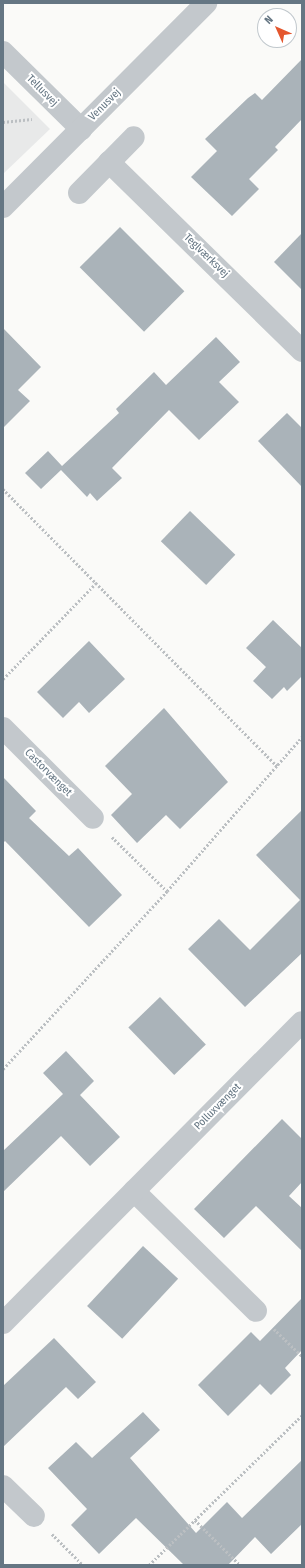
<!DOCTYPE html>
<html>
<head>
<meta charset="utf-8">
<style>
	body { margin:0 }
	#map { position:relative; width:305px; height:1568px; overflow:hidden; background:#fafaf8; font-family:"Fira Sans Condensed",sans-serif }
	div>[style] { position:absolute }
	.built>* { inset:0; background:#e8e9e9 }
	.building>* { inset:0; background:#aab3b9; transform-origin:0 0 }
	.path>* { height:2.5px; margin-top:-1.25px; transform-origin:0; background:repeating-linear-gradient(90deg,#bbbfc2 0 2px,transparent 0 4px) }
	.minor>* { height:22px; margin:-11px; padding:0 11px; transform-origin:11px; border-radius:11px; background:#c3c8cc }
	span { translate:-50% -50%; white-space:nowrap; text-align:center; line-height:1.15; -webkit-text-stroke:4px #fff; paint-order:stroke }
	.street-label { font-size:11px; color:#657683 }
	.frame { position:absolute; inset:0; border:4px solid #657683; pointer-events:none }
	.north { position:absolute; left:257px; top:8px; width:40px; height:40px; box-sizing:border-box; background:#fff; border:1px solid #c1c8cd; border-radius:50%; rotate:315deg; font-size:11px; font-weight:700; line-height:16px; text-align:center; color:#657683 }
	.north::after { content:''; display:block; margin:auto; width:14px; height:18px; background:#e4572e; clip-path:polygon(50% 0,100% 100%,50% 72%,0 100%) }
</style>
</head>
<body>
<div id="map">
	<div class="built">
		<i style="clip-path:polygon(3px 82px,50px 129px,3px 174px)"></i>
	</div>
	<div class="building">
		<i style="clip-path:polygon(302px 59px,302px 119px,275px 147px,278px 150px,249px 179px,259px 189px,232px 216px,191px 177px,217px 151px,205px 139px,248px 98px,255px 93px,262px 100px)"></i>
		<i style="left:120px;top:227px;width:91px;height:57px;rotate:45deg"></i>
		<i style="clip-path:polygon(302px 233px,302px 290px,274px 262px)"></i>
		<i style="clip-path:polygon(3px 328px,41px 367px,18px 390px,30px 401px,3px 428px)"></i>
		<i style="clip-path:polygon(216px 337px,240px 362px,219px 382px,239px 402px,199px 440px,169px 410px,112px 468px,122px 478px,97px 501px,90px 493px,87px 497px,61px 470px,41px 489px,25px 473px,48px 451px,62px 466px,119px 413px,116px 409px,154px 372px,166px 385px)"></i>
		<i style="clip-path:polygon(287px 413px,302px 428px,302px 487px,258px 441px)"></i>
		<i style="left:190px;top:511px;width:63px;height:42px;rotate:44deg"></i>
		<i style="clip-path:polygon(273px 620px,302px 648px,302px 676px,287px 691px,284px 687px,272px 699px,253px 681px,266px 667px,246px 648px)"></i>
		<i style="clip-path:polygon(89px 641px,125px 679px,89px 713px,79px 702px,63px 718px,37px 692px)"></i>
		<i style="clip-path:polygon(164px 708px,228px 782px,180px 829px,166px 815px,137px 843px,111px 815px,132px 794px,105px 766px)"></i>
		<i style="clip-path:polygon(3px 777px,36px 811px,29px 818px,69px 856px,78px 848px,122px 895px,89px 927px,5px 841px,3px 843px)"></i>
		<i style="clip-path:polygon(302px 810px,302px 953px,245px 1007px,188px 949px,219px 919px,250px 950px,300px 900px,256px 855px)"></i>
		<i style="left:160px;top:997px;width:66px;height:44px;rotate:46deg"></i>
		<i style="clip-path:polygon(66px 1051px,94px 1081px,80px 1095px,120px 1137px,90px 1166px,61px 1136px,3px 1192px,3px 1151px,63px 1094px,43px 1073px)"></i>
		<i style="clip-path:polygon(282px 1119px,302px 1139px,302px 1182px,289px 1196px,302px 1208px,302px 1251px,256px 1206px,224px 1238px,194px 1209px)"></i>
		<i style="left:143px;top:1246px;width:48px;height:82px;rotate:43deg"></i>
		<i style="clip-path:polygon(302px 1298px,302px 1350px,285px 1368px,291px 1375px,271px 1395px,260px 1384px,228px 1416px,198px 1385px,251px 1332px,260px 1341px)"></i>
		<i style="clip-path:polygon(54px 1338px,96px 1382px,78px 1399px,66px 1387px,3px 1447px,3px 1386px)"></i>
		<i style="clip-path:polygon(143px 1412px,160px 1430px,130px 1458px,196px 1533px,227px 1502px,242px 1518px,302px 1460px,302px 1524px,271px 1554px,255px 1537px,228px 1565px,184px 1565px,136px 1518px,99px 1554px,71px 1525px,87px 1509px,48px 1468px,76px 1442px,92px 1458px)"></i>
	</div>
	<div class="path">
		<i style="left:3px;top:122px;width:29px;rotate:-6deg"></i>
		<i style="left:3px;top:489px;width:390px;rotate:45.3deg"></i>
		<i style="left:3px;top:679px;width:134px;rotate:-45.9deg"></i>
		<i style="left:112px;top:837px;width:77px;rotate:44.5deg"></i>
		<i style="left:3px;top:1069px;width:242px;rotate:-47.3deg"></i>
		<i style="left:167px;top:891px;width:205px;rotate:-48.8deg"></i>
		<i style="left:274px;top:1329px;width:39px;rotate:44deg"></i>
		<i style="left:195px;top:1520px;width:64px;rotate:45deg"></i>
		<i style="left:52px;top:1534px;width:44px;rotate:45deg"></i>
		<i style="left:149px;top:1565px;width:214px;rotate:-44.4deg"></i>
	</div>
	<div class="minor">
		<i style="left:3px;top:52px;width:110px;rotate:44.6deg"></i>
		<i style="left:109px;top:162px;width:270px;rotate:44.4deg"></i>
		<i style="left:79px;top:193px;width:78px;rotate:-45.5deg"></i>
		<i style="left:3px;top:207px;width:288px;rotate:-45.1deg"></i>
		<i style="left:3px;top:728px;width:127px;rotate:45deg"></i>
		<i style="left:134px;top:1191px;width:171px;rotate:44.5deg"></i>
		<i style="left:3px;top:1323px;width:424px;rotate:-45.2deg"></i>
		<i style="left:3px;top:1486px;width:43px;rotate:44.1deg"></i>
	</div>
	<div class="street-label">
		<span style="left:42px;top:91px;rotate:45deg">Tellusvej</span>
		<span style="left:105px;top:105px;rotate:-45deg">Venusvej</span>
		<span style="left:206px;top:256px;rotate:44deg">Teglværksvej</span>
		<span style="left:48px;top:773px;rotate:45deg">Castorvænget</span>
		<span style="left:218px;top:1107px;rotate:-45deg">Polluxvænget</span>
	</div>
	<div class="frame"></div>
	<div class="north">N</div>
</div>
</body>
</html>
